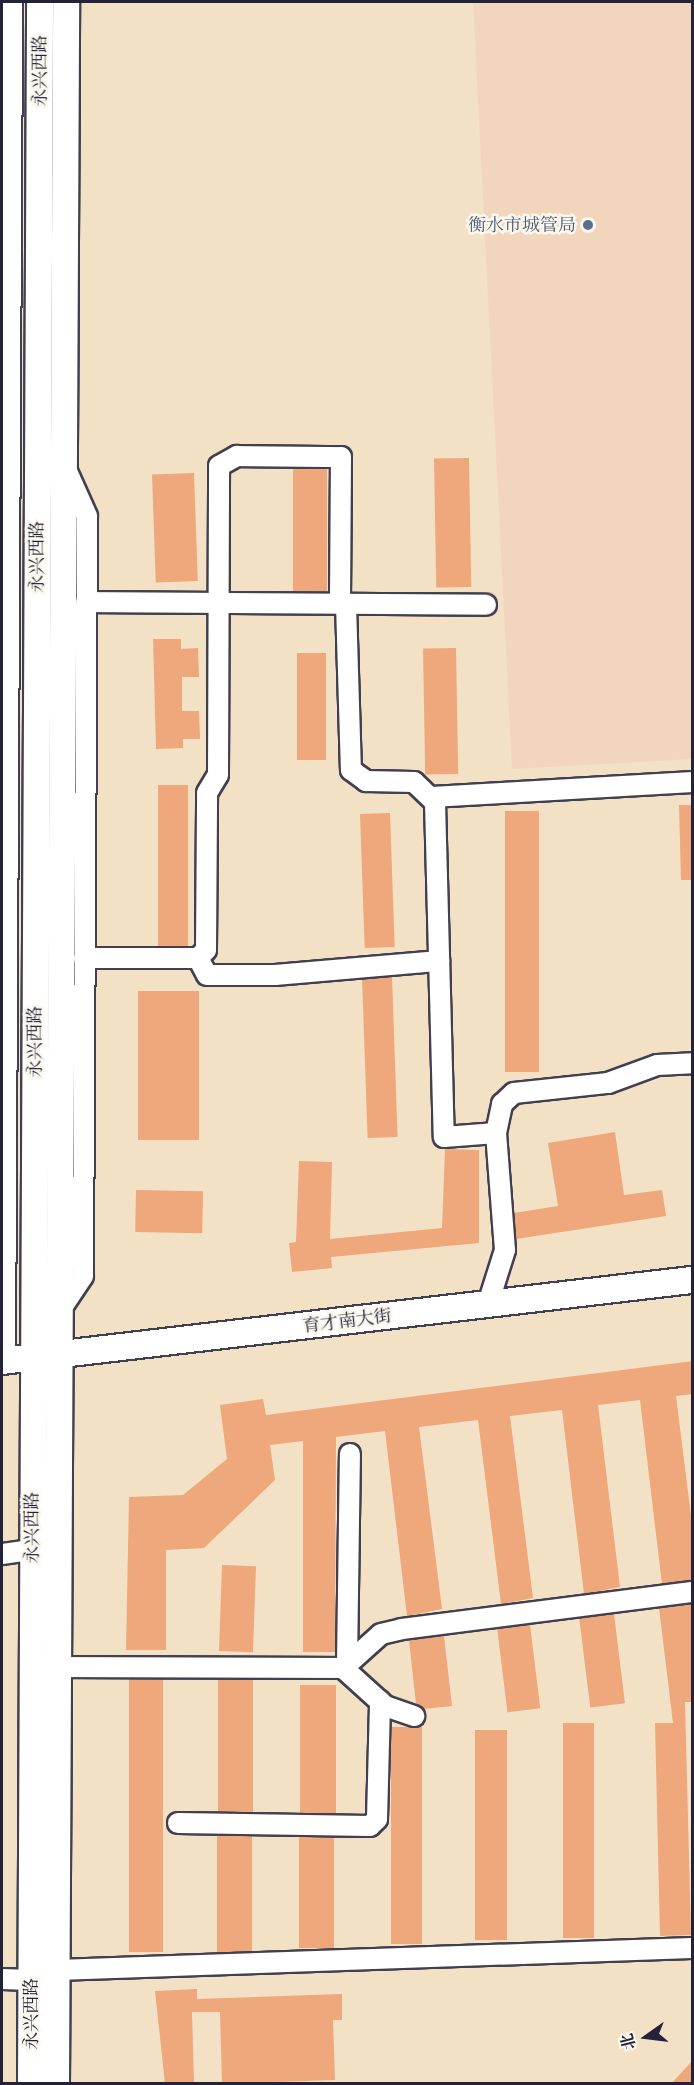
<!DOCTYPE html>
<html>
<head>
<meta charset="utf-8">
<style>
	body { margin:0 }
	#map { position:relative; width:694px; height:2085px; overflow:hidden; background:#f3e1c5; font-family:"IM FELL Great Primer","Noto Serif SC",serif }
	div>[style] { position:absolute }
	.built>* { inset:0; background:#f2d5bd }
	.building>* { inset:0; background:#efa77c; transform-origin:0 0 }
	.roads { filter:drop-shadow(2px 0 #413f50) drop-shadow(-2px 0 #413f50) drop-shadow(0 2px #413f50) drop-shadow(0 -2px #413f50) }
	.minor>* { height:20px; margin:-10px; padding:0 10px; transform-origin:10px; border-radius:10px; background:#fff }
	.major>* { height:26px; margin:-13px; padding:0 13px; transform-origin:13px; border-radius:13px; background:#fff }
	.dots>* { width:16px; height:16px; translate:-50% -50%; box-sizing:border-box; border:3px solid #fbf7ec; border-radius:50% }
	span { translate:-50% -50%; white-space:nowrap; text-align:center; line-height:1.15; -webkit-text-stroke:5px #fbf7ec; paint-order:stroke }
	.street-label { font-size:18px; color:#22223b }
	.service-label { font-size:18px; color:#4e5e75 }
	.right { translate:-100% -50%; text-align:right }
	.frame { position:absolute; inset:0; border:3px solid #22223b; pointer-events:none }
	.north { position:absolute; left:616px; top:2007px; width:60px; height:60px; -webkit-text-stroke:4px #fbf7ec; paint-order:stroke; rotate:256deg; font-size:16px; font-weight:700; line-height:24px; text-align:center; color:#22223b }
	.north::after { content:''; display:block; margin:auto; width:21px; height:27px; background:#22223b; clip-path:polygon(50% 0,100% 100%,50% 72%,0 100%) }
</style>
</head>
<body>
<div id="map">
	<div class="built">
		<i style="clip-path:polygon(473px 2px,692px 2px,692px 759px,512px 769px)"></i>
	</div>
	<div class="building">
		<i style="left:469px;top:458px;width:129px;height:35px;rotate:89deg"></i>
		<i style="left:293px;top:469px;width:34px;height:123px"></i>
		<i style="left:194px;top:473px;width:108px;height:42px;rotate:88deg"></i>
		<i style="clip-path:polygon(153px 639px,181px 639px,181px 649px,198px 648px,199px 677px,182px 677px,182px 711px,199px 711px,200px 739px,183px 739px,183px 748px,156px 749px)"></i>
		<i style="left:456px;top:648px;width:126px;height:33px;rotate:89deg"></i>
		<i style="left:297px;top:653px;width:29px;height:107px"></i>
		<i style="left:158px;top:785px;width:30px;height:161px"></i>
		<i style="clip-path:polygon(679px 805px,693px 805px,693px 880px,681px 880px)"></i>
		<i style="left:505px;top:811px;width:34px;height:261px"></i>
		<i style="left:390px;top:813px;width:134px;height:30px;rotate:88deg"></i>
		<i style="left:392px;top:977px;width:160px;height:30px;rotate:88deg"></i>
		<i style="left:138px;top:991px;width:61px;height:149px"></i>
		<i style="clip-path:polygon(615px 1132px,624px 1195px,662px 1190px,666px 1216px,516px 1239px,514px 1213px,558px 1206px,548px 1143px)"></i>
		<i style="clip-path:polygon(445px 1149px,479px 1150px,479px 1243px,331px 1257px,332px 1268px,292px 1272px,289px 1243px,296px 1242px,299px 1161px,332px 1162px,330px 1239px,442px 1228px)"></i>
		<i style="left:136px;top:1190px;width:67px;height:42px;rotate:1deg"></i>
		<i style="clip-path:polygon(693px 1361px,693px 1394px,676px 1396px,693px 1532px,693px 1580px,662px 1584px,640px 1400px,598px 1405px,620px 1587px,584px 1594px,562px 1410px,510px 1416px,533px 1598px,501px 1604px,478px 1420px,419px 1427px,442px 1609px,407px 1616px,385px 1431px,336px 1437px,335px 1652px,303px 1652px,303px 1441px,270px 1445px,275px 1480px,204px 1548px,166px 1550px,166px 1650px,126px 1650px,129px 1497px,183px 1495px,227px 1459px,220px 1405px,263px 1399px,266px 1415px)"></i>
		<i style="left:222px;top:1565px;width:34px;height:86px;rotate:2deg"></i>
		<i style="clip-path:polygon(693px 1604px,693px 1702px,685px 1702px,691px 1935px,660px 1936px,655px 1723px,673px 1723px,659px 1608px)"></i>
		<i style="left:614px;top:1614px;width:90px;height:35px;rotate:83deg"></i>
		<i style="left:530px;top:1625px;width:84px;height:33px;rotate:83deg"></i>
		<i style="clip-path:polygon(444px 1636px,452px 1706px,423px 1709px,416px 1704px,409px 1640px)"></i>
		<i style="left:129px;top:1679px;width:34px;height:273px"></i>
		<i style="left:218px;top:1680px;width:35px;height:132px"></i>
		<i style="left:300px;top:1685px;width:36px;height:128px"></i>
		<i style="left:563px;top:1723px;width:31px;height:215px"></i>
		<i style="left:391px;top:1727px;width:31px;height:217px"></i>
		<i style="left:475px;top:1730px;width:32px;height:210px"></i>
		<i style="left:217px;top:1836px;width:35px;height:116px"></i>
		<i style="left:299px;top:1837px;width:35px;height:111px"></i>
		<i style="clip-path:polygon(197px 1989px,197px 1999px,342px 1994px,342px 2020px,333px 2020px,335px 2080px,222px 2084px,220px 2012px,192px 2012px,194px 2084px,165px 2084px,155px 1991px)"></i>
		<i style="clip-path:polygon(693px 2060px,693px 2084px,671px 2084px)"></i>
	</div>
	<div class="roads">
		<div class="minor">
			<i style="left:86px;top:602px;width:400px;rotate:0.4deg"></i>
			<i style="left:346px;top:604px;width:166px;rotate:88.3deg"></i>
			<i style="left:351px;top:770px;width:19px;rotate:36deg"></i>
			<i style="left:366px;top:781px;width:48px;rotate:1.2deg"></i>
			<i style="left:414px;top:782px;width:29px;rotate:44deg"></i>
			<i style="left:435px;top:802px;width:335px;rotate:88.5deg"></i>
			<i style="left:444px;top:1137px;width:52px;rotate:-4.4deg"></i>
			<i style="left:496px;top:1133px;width:117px;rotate:85.6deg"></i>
			<i style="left:505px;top:1250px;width:57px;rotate:107.5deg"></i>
			<i style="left:433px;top:797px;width:259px;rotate:-3.3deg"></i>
			<i style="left:84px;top:958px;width:114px"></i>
			<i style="left:198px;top:958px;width:19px;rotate:62deg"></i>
			<i style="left:207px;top:975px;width:68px"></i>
			<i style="left:275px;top:975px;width:165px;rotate:-4.9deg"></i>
			<i style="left:198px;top:958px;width:11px;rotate:-45deg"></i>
			<i style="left:206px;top:950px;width:157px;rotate:-89.6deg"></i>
			<i style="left:207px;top:793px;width:21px;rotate:-59deg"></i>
			<i style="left:218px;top:775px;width:309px;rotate:-89.8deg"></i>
			<i style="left:219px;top:466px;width:21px;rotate:-29deg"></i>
			<i style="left:237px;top:456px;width:104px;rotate:0.6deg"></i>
			<i style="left:341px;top:457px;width:147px;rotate:90.4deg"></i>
			<i style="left:496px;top:1133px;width:30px;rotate:-78deg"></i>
			<i style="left:502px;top:1104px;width:16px;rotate:-43deg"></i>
			<i style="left:514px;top:1093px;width:95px;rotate:-6.1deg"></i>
			<i style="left:608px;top:1083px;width:52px;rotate:-20.2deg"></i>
			<i style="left:657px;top:1065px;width:35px;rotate:-3deg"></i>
			<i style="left:59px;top:1312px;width:43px;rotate:-56.3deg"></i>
			<i style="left:83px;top:1276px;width:760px;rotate:-89.7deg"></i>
			<i style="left:87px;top:516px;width:51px;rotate:-114.1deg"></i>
			<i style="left:5px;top:1361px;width:1359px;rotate:-89.7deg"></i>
			<i style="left:2px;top:1554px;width:30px;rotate:-8deg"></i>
			<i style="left:351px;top:1661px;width:40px;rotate:-42deg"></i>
			<i style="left:381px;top:1634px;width:22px;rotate:-13deg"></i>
			<i style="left:402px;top:1629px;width:292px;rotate:-7.3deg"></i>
			<i style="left:347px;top:1664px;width:210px;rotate:-89.2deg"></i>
			<i style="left:57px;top:1667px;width:286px;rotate:0.2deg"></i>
			<i style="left:343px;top:1668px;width:57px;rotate:42.1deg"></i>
			<i style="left:385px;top:1706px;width:31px;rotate:19deg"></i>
			<i style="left:178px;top:1823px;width:192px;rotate:0.9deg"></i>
			<i style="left:370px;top:1826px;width:10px;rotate:-45deg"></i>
			<i style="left:377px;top:1819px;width:118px;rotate:-88.5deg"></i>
			<i style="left:57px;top:1970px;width:635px;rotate:-1.98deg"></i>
			<i style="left:2px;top:1979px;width:29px;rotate:2deg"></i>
		</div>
		<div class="major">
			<i style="left:2px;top:1361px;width:695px;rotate:-6.7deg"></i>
			<i style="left:31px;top:2084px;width:2082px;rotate:-89.75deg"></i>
			<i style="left:56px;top:2084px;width:2082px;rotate:-89.72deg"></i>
		</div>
	</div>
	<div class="dots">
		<i style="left:588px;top:225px;background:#5c6f8a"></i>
	</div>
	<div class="street-label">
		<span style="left:40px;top:71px;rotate:-90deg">永兴西路</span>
		<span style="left:37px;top:557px;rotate:-90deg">永兴西路</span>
		<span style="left:35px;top:1042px;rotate:-90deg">永兴西路</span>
		<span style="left:347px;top:1321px;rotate:-7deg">育才南大街</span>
		<span style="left:32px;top:1528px;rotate:-90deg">永兴西路</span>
		<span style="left:31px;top:2014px;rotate:-90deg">永兴西路</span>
	</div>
	<div class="service-label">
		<span class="right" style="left:576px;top:225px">衡水市城管局</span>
	</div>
	<div class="frame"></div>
	<div class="north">北</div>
</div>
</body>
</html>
